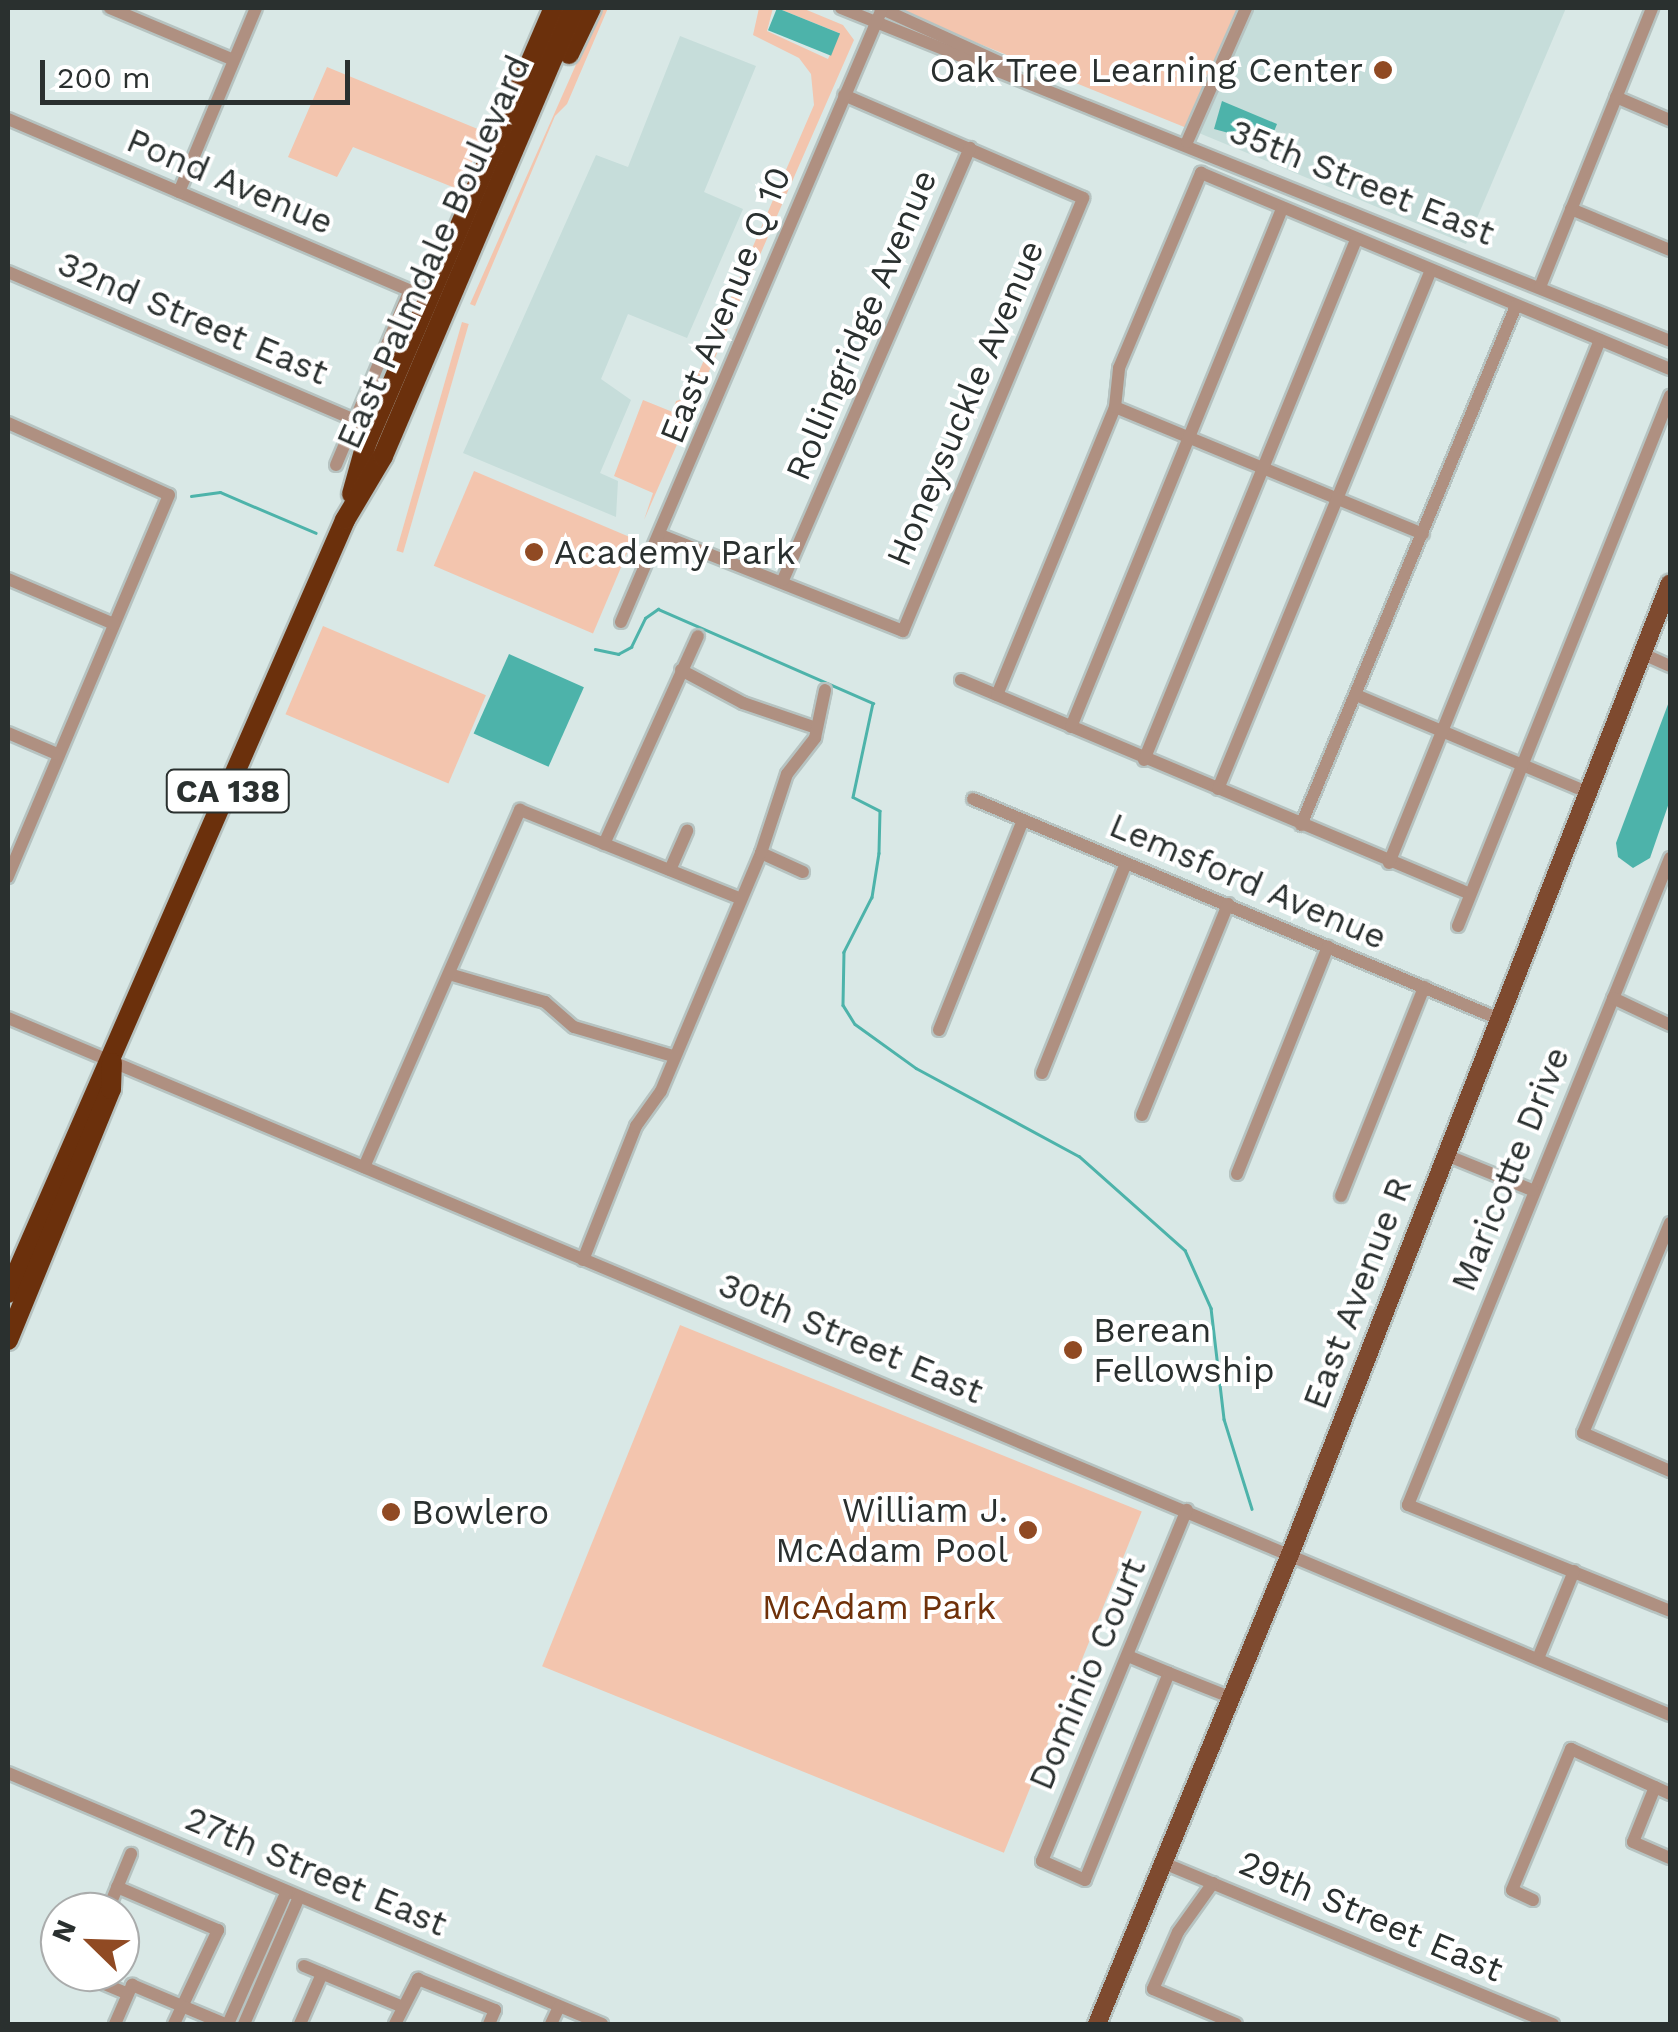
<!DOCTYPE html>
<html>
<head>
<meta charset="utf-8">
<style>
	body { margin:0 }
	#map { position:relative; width:1678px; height:2032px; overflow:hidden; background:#d9e8e6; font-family:"Work Sans",sans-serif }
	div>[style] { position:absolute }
	.built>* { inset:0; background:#c6ddda }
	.green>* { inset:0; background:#f3c5ae; transform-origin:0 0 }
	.water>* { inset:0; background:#4db3aa; transform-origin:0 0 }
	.stream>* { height:2.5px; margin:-1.25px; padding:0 1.25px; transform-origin:1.25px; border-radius:1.25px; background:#4db3aa }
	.roads { filter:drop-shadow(2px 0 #b6c3c1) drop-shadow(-2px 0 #b6c3c1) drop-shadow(0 2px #b6c3c1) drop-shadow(0 -2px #b6c3c1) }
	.minor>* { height:12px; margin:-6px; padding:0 6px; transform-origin:6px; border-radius:6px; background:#af9081 }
	.major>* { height:18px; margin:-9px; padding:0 9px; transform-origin:9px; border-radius:9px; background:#7e4a2f }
	.highway>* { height:20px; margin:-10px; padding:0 10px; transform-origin:10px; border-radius:10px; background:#6b300c }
	.dots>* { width:28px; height:28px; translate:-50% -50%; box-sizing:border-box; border:5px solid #fff; border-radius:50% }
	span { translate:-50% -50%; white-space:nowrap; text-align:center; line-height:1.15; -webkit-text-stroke:8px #fff; paint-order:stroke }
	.shield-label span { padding:2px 8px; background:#fff; border:2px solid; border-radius:8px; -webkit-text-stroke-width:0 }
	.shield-label { font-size:32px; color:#2a302f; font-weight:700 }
	.poi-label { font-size:35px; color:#2a302f }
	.right { translate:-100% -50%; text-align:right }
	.left { translate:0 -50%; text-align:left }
	.street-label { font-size:35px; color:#2a302f }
	.park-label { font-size:35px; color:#6f310a }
	.frame { position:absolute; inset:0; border:10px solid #2a302f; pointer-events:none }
	.north { position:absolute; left:40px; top:1892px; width:100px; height:100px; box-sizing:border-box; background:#fff; border:2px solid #aaacac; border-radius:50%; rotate:293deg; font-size:28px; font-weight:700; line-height:40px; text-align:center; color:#2a302f }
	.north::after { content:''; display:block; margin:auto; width:35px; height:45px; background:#904a23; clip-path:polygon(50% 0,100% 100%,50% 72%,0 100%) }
	.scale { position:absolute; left:40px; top:60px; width:310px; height:45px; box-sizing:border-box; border:5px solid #2a302f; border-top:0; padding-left:12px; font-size:30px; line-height:35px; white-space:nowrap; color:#2a302f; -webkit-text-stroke:8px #fff; paint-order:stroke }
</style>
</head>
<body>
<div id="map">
	<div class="built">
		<i style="clip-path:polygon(1253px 8px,1566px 8px,1466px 244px,1199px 133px)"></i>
		<i style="clip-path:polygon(680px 36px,756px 66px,704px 192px,743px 209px,687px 338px,628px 314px,601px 379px,631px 400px,600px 473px,618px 481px,616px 517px,463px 453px,596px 155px,628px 167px)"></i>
	</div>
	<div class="green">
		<i style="clip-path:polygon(601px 8px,608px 8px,567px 104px,555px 116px,475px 306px,470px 304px)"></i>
		<i style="clip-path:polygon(759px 8px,773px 8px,767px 31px,828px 59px,839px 33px,777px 8px,802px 8px,843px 25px,854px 40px,644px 520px,653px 493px,614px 476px,643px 400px,685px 417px,673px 411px,676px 401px,688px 397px,814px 105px,811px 74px,799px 58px,753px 35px)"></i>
		<i style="clip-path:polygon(891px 8px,1253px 8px,1199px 133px)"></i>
		<i style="clip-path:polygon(327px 67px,485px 132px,460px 190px,353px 147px,337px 177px,288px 157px)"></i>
		<i style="left:462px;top:322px;width:7px;height:238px;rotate:16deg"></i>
		<i style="left:474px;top:471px;width:173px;height:103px;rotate:23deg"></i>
		<i style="left:323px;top:626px;width:177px;height:96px;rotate:23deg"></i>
		<i style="left:680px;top:1325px;width:498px;height:368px;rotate:22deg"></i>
	</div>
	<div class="water">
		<i style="left:777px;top:8px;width:68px;height:24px;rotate:22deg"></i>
		<i style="clip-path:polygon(1222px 101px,1277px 124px,1269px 144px,1214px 129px)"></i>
		<i style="left:509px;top:654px;width:82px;height:87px;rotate:24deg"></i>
		<i style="clip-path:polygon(1670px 699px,1670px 800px,1650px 858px,1633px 868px,1618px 857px,1616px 843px)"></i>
	</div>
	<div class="stream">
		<i style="left:191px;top:496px;width:29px;rotate:-8deg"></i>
		<i style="left:220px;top:492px;width:104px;rotate:23.1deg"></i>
		<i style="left:595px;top:649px;width:24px;rotate:12deg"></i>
		<i style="left:618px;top:654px;width:15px;rotate:-28deg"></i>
		<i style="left:631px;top:647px;width:32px;rotate:-64deg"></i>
		<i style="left:645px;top:618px;width:16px;rotate:-35deg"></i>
		<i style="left:658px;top:609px;width:235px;rotate:23.6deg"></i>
		<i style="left:873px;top:703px;width:96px;rotate:102deg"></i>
		<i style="left:853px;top:797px;width:30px;rotate:27deg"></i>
		<i style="left:880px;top:811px;width:42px;rotate:91.4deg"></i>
		<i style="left:879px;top:853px;width:45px;rotate:99deg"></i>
		<i style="left:872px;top:897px;width:62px;rotate:117deg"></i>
		<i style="left:844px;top:952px;width:53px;rotate:91.1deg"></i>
		<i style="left:843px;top:1005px;width:22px;rotate:58deg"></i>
		<i style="left:855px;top:1024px;width:75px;rotate:35.8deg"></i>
		<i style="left:916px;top:1068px;width:185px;rotate:28.4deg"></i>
		<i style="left:1079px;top:1156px;width:142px;rotate:41.6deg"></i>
		<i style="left:1185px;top:1250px;width:64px;rotate:65.9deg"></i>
		<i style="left:1211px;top:1308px;width:112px;rotate:83.3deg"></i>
		<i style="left:1224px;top:1419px;width:94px;rotate:72.7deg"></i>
	</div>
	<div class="roads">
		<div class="minor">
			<i style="left:110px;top:8px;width:134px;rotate:22.8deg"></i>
			<i style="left:841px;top:8px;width:893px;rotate:21.88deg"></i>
			<i style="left:880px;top:8px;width:145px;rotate:24.4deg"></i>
			<i style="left:1616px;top:97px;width:59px;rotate:23.1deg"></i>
			<i style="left:8px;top:119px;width:458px;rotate:23.1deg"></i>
			<i style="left:1187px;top:142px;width:146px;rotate:-66.2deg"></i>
			<i style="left:179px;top:192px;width:199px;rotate:-67.3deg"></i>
			<i style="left:1571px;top:209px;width:107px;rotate:22.5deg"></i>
			<i style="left:8px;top:272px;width:377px;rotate:23.1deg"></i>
			<i style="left:1540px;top:287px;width:301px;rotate:-68.1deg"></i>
			<i style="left:1115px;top:407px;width:333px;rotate:22.4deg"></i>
			<i style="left:8px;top:423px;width:176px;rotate:24.1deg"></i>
			<i style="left:169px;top:495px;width:415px;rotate:112.9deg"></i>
			<i style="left:336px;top:465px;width:190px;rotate:-67.1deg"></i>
			<i style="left:663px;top:536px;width:258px;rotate:21.6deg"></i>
			<i style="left:903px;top:631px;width:469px;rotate:-67.4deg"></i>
			<i style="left:1083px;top:198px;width:260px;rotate:-156.7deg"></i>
			<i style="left:8px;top:579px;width:115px;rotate:23deg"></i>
			<i style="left:783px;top:580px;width:471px;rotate:-66.6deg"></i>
			<i style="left:621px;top:622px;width:666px;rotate:-66.94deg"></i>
			<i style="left:1643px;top:654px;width:30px;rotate:24deg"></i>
			<i style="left:681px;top:670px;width:70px;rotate:28deg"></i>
			<i style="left:743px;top:703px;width:77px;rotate:18.9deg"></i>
			<i style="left:961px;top:680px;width:552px;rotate:22.8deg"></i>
			<i style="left:997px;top:695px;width:311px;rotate:-67.7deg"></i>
			<i style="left:1115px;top:407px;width:39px;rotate:-84deg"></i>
			<i style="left:1119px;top:368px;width:212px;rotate:-67.2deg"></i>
			<i style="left:1201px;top:173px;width:508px;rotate:22.68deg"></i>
			<i style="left:1356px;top:695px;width:253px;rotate:22.8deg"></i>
			<i style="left:1071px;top:727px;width:559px;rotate:-67.84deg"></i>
			<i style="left:8px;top:733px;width:53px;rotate:23.2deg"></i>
			<i style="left:1144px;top:760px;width:562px;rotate:-67.82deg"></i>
			<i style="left:1218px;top:789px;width:561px;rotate:-67.69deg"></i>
			<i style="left:973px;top:799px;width:570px;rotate:22.7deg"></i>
			<i style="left:1301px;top:825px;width:562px;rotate:-67.5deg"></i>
			<i style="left:604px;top:844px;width:228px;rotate:-65.7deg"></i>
			<i style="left:761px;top:853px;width:46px;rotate:24.3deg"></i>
			<i style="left:1670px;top:858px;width:698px;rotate:112.05deg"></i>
			<i style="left:1408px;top:1505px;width:283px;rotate:22deg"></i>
			<i style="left:1389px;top:863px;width:564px;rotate:-68.03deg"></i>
			<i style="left:670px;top:870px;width:43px;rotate:-66.4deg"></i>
			<i style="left:1458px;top:926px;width:571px;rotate:-68.2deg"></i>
			<i style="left:449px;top:974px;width:100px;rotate:16.3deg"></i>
			<i style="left:545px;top:1002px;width:38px;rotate:41deg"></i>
			<i style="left:574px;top:1027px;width:103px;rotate:16.3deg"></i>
			<i style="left:1613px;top:998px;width:63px;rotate:25.3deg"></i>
			<i style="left:8px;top:1018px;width:1802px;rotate:22.75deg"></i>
			<i style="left:939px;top:1030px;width:226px;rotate:-68.2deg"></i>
			<i style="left:1042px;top:1073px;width:226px;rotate:-68.2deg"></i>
			<i style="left:1142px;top:1115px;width:228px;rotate:-67.8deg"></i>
			<i style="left:1446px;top:1155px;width:93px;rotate:22.1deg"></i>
			<i style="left:364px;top:1167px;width:390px;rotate:-66.4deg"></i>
			<i style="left:520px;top:810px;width:236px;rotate:21.9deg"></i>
			<i style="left:1237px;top:1174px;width:245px;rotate:-68.2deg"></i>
			<i style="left:1341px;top:1196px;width:225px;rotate:-68.3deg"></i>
			<i style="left:1670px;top:1223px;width:227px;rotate:112.5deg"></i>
			<i style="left:1583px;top:1433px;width:95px;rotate:23.6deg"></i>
			<i style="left:583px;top:1260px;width:144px;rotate:-68.4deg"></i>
			<i style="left:636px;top:1126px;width:43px;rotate:-54.5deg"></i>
			<i style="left:661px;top:1091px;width:258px;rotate:-67.2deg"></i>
			<i style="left:761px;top:853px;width:83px;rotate:-71.8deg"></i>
			<i style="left:787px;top:774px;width:46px;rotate:-52.1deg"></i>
			<i style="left:815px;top:738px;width:49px;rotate:-78.2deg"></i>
			<i style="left:1128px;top:1656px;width:44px;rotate:22.5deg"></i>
			<i style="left:1169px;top:1673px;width:223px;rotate:112.1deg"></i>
			<i style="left:1085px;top:1880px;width:47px;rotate:-156.2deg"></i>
			<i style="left:1042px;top:1861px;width:380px;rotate:-67.6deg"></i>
			<i style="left:1539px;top:1656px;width:92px;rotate:-67.6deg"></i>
			<i style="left:1169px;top:1673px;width:68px;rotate:21.6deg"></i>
			<i style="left:8px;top:1773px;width:645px;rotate:22.91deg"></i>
			<i style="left:1655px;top:1787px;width:59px;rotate:111.8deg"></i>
			<i style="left:1633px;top:1842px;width:40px;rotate:23.4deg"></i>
			<i style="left:1166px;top:1864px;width:419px;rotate:22.5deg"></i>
			<i style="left:1213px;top:1883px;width:60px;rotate:125.5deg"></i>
			<i style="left:1178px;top:1932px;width:62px;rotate:113.7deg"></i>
			<i style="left:1153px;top:1989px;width:90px;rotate:22.9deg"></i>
			<i style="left:117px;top:1887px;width:110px;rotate:23.1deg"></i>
			<i style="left:218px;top:1930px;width:104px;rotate:115.1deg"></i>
			<i style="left:1533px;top:1900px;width:23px;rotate:-155deg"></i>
			<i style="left:1512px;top:1890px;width:153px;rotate:-67.3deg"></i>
			<i style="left:1571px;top:1749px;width:109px;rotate:24.4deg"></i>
			<i style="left:107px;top:1912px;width:63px;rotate:-67.5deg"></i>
			<i style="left:55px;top:1963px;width:5px;rotate:22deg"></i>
			<i style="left:304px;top:1966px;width:107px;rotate:22.5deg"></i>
			<i style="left:76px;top:1972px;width:56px;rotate:22.9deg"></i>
			<i style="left:115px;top:2024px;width:43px;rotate:-66.4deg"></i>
			<i style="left:132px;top:1985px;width:101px;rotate:22.8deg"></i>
			<i style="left:228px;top:2024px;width:145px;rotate:-66.1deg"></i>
			<i style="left:244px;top:2024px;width:138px;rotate:-66.6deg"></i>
			<i style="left:300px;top:2024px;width:55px;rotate:-66.3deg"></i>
			<i style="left:395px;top:2024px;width:51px;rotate:-62.9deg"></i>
			<i style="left:418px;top:1979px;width:83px;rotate:21.9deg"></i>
			<i style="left:495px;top:2010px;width:15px;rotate:113deg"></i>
			<i style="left:551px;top:2024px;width:19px;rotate:-65deg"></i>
		</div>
		<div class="major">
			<i style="left:1097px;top:2024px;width:510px;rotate:-67.66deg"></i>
			<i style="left:1291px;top:1552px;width:1040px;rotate:-68.64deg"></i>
		</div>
		<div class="highway">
			<i style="left:569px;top:54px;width:51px;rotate:-64.4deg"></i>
			<i style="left:352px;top:494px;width:52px;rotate:-74.4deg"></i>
			<i style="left:366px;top:444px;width:475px;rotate:-66.7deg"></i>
			<i style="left:8px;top:1293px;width:843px;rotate:-66.44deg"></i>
			<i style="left:345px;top:520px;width:74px;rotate:-59.3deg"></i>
			<i style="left:383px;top:456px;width:487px;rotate:-66.9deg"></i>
			<i style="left:8px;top:1340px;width:271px;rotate:-67.7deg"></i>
			<i style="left:111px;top:1089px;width:26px;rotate:-88deg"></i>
		</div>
	</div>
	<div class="dots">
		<i style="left:1383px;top:70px;background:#904a23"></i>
		<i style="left:534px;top:552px;background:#904a23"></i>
		<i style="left:1073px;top:1350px;background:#904a23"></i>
		<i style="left:391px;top:1512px;background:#904a23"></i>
		<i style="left:1028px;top:1530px;background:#904a23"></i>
	</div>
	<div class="shield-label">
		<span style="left:228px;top:791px">CA 138</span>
	</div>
	<div class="poi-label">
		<span class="right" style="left:1363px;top:70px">Oak Tree Learning Center</span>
		<span class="left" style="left:554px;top:552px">Academy Park</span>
		<span class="left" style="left:1093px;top:1350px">Berean<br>Fellowship</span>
		<span class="right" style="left:1008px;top:1530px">William J.<br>McAdam Pool</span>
		<span class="left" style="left:411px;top:1512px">Bowlero</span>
	</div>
	<div class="street-label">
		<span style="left:230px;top:181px;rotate:23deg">Pond Avenue</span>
		<span style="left:1362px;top:182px;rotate:22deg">35th Street East</span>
		<span style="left:433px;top:252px;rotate:-66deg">East Palmdale Boulevard</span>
		<span style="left:725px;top:305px;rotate:-68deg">East Avenue Q 10</span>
		<span style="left:193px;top:318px;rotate:23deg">32nd Street East</span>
		<span style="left:861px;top:325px;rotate:-67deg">Rollingridge Avenue</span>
		<span style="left:965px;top:403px;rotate:-67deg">Honeysuckle Avenue</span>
		<span style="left:1248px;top:881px;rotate:23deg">Lemsford Avenue</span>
		<span style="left:1510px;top:1169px;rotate:-68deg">Maricotte Drive</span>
		<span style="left:1357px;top:1293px;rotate:-69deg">East Avenue R</span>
		<span style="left:851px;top:1338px;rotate:23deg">30th Street East</span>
		<span style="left:1087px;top:1674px;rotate:-67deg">Dominio Court</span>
		<span style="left:316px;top:1871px;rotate:23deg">27th Street East</span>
		<span style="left:1371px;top:1916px;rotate:23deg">29th Street East</span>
	</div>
	<div class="park-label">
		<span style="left:879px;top:1607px">McAdam Park</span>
	</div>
	<div class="frame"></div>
	<div class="north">N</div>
	<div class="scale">200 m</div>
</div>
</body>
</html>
